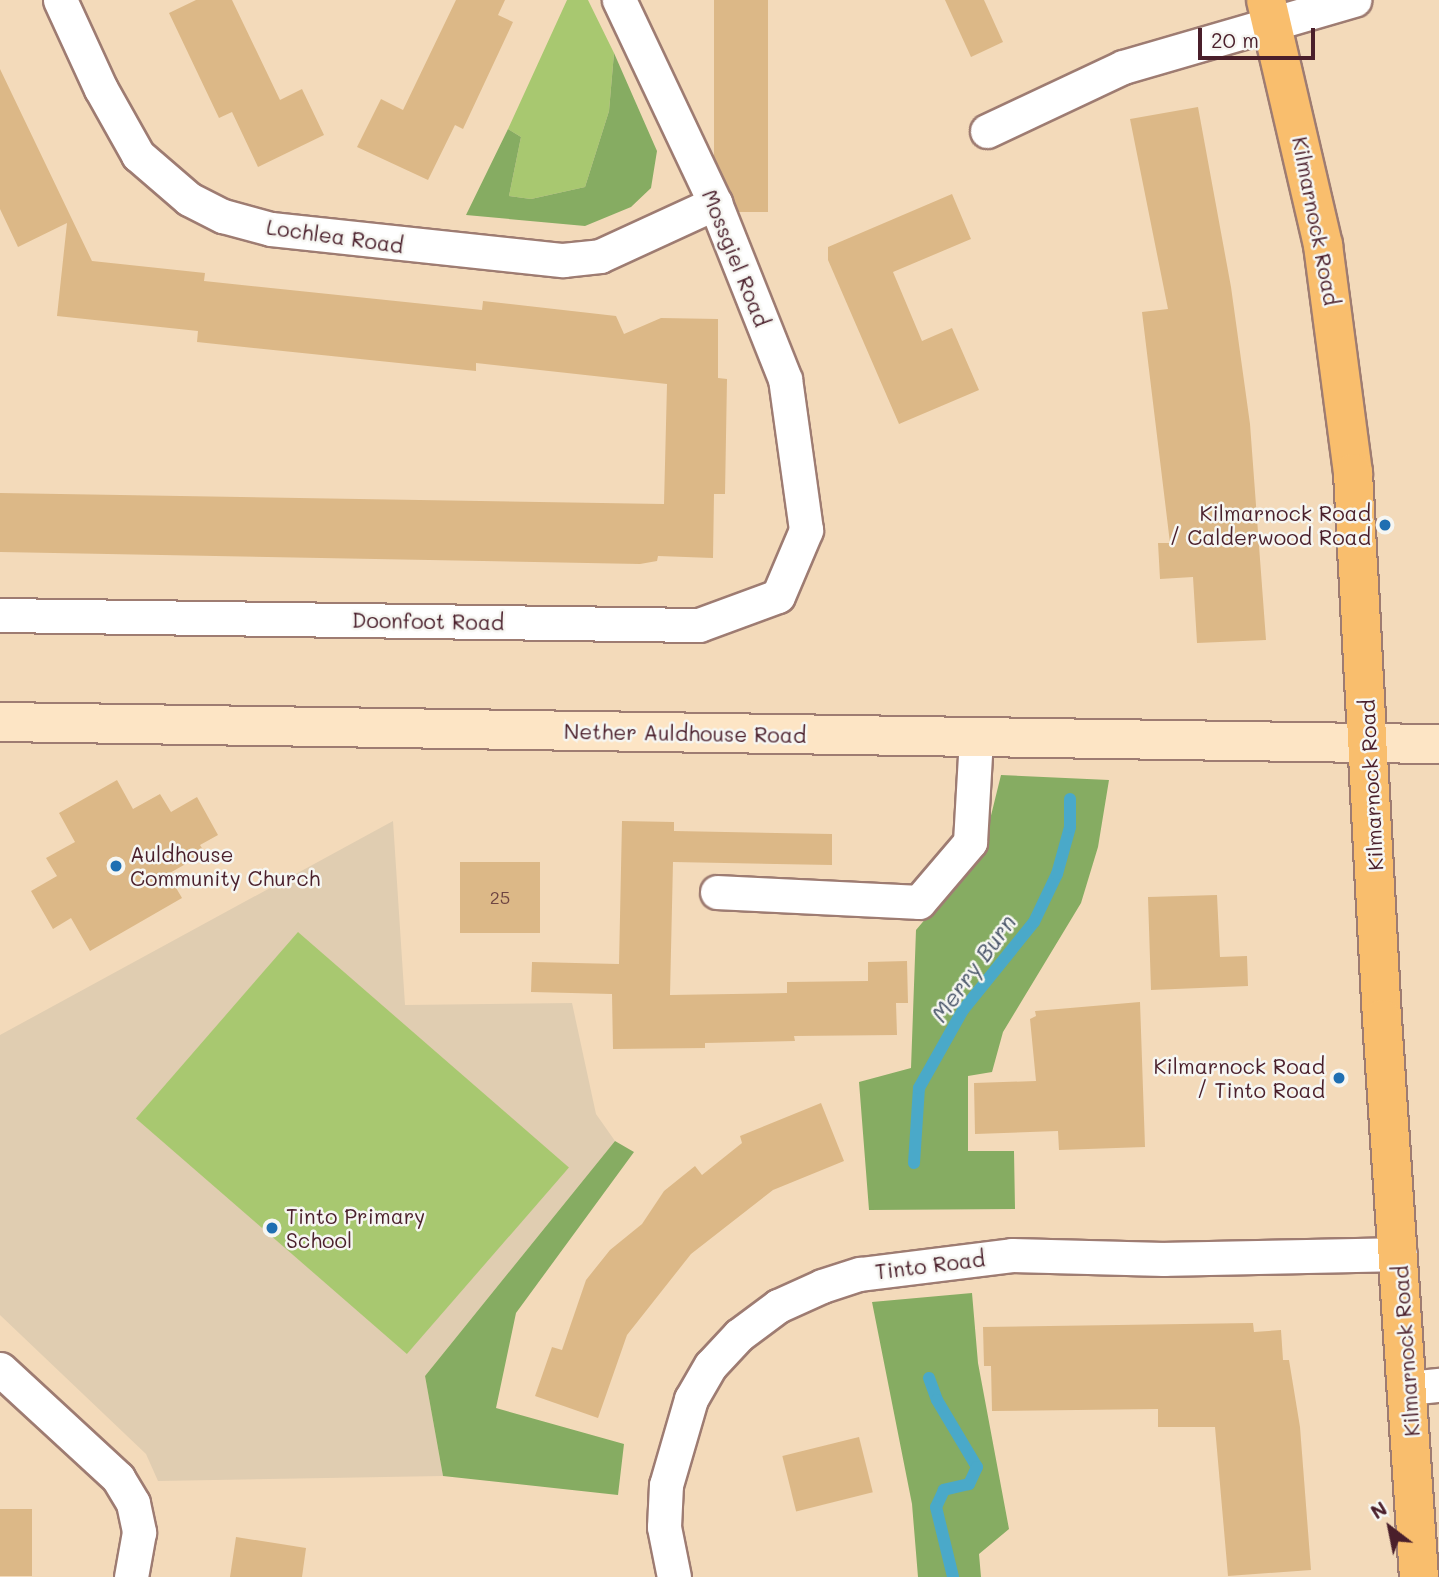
<!DOCTYPE html>
<html>
<head>
<meta charset="utf-8">
<style>
	body { margin:0 }
	#map { position:relative; width:1439px; height:1577px; overflow:hidden; background:#f3daba; font-family:Mali,sans-serif }
	div>[style] { position:absolute }
	.built>* { inset:0; background:#e0cdb1 }
	.green>* { inset:0; background:#a8c870; transform-origin:0 0 }
	.forest>* { inset:0; background:#86ac62 }
	.stream>* { height:12px; margin:-6px; padding:0 6px; transform-origin:6px; border-radius:6px; background:#4aa9c9 }
	.building>* { inset:0; background:#dcb887; transform-origin:0 0 }
	.roads { filter:drop-shadow(2px 0 #9e7c72) drop-shadow(-2px 0 #9e7c72) drop-shadow(0 2px #9e7c72) drop-shadow(0 -2px #9e7c72) }
	.street>* { height:33px; margin:-16.5px; padding:0 16.5px; transform-origin:16.5px; border-radius:16.5px; background:#fff }
	.secondary>* { height:38px; margin:-19px; padding:0 19px; transform-origin:19px; border-radius:19px; background:#fde5c5 }
	.primary>* { height:38px; margin:-19px; padding:0 19px; transform-origin:19px; border-radius:19px; background:#f9be6d }
	.dots>* { width:19px; height:19px; translate:-50% -50%; box-sizing:border-box; border:4px solid #f6f6f2; border-radius:50% }
	span { translate:-50% -50%; white-space:nowrap; text-align:center; line-height:1.15; -webkit-text-stroke:5px #f6f6f2; paint-order:stroke }
	.number-label { font-size:18px; color:#6e4542 }
	.number-label span { -webkit-text-stroke-width:0 }
	.street-label { font-size:21px; color:#4a1f2b }
	.poi-label { font-size:21px; color:#4a1f2b }
	.right { translate:-100% -50%; text-align:right }
	.left { translate:0 -50%; text-align:left }
	.water-label { font-size:23px; color:#4a566a; font-style:italic }
	.north { position:absolute; left:1355px; top:1493px; width:70px; height:70px; -webkit-text-stroke:5px #f6f6f2; paint-order:stroke; rotate:328deg; font-size:19px; font-weight:700; line-height:28px; text-align:center; color:#4a1f2b }
	.north::after { content:''; display:block; margin:auto; width:24px; height:32px; background:#4a1f2b; clip-path:polygon(50% 0,100% 100%,50% 72%,0 100%) }
	.scale { position:absolute; left:1198px; top:28px; width:117px; height:32px; box-sizing:border-box; border:4px solid #4a1f2b; border-top:0; padding-left:9px; font-size:21px; line-height:24px; white-space:nowrap; color:#4a1f2b; -webkit-text-stroke:5px #f6f6f2; paint-order:stroke }
</style>
</head>
<body>
<div id="map">
	<div class="built">
		<i style="clip-path:polygon(393px 821px,405px 1005px,572px 1003px,596px 1114px,615px 1141px,425px 1376px,443px 1476px,158px 1481px,146px 1454px,0 1315px,0 1035px)"></i>
	</div>
	<div class="green">
		<i style="clip-path:polygon(567px 0,588px 0,614px 53px,609px 111px,585px 187px,531px 199px,509px 196px,521px 137px,508px 129px)"></i>
		<i style="left:298px;top:932px;width:359px;height:247px;rotate:41deg"></i>
	</div>
	<div class="forest">
		<i style="clip-path:polygon(614px 53px,657px 151px,651px 188px,631px 207px,585px 226px,466px 215px,508px 129px,521px 137px,509px 196px,531px 199px,585px 187px,609px 111px)"></i>
		<i style="clip-path:polygon(1001px 775px,1109px 780px,1098px 847px,1081px 903px,1003px 1032px,992px 1072px,968px 1076px,968px 1151px,1014px 1151px,1015px 1209px,869px 1210px,859px 1082px,911px 1068px,916px 930px,982px 852px)"></i>
		<i style="clip-path:polygon(615px 1141px,634px 1152px,516px 1313px,496px 1408px,624px 1444px,618px 1495px,443px 1476px,425px 1376px)"></i>
		<i style="clip-path:polygon(972px 1293px,978px 1363px,1009px 1529px,979px 1554px,981px 1577px,918px 1577px,912px 1504px,872px 1302px)"></i>
	</div>
	<div class="stream">
		<i style="left:914px;top:1163px;width:75px;rotate:-86.2deg"></i>
		<i style="left:919px;top:1088px;width:90px;rotate:-60.6deg"></i>
		<i style="left:963px;top:1010px;width:113px;rotate:-51.1deg"></i>
		<i style="left:1034px;top:922px;width:53px;rotate:-64.4deg"></i>
		<i style="left:1057px;top:874px;width:49px;rotate:-74.5deg"></i>
		<i style="left:1070px;top:827px;width:28px;rotate:-90deg"></i>
		<i style="left:929px;top:1378px;width:23px;rotate:70deg"></i>
		<i style="left:937px;top:1400px;width:78px;rotate:59.2deg"></i>
		<i style="left:977px;top:1467px;width:19px;rotate:115deg"></i>
		<i style="left:969px;top:1484px;width:26px;rotate:167deg"></i>
		<i style="left:944px;top:1490px;width:19px;rotate:115deg"></i>
		<i style="left:936px;top:1507px;width:72px;rotate:76.3deg"></i>
	</div>
	<div class="building">
		<i style="clip-path:polygon(196px 0,232px 0,280px 100px,302px 89px,324px 135px,258px 167px,232px 112px,219px 118px,169px 13px)"></i>
		<i style="clip-path:polygon(456px 0,505px 0,498px 15px,513px 22px,463px 129px,455px 125px,428px 180px,357px 147px,381px 99px,403px 110px)"></i>
		<i style="left:714px;top:0;width:54px;height:212px"></i>
		<i style="clip-path:polygon(945px 0,984px 0,1003px 42px,971px 57px)"></i>
		<i style="clip-path:polygon(0 69px,92px 261px,205px 273px,204px 281px,482px 310px,483px 301px,616px 316px,624px 334px,661px 318px,718px 319px,718px 378px,727px 379px,725px 494px,714px 494px,713px 558px,658px 556px,657px 561px,640px 564px,0 552px,0 493px,664px 504px,667px 384px,476px 363px,476px 371px,197px 342px,198px 331px,57px 316px,67px 223px,18px 247px,0 209px)"></i>
		<i style="clip-path:polygon(1198px 107px,1231px 287px,1250px 424px,1266px 640px,1197px 643px,1193px 577px,1160px 579px,1158px 543px,1170px 543px,1142px 312px,1168px 309px,1130px 119px)"></i>
		<i style="clip-path:polygon(952px 194px,971px 239px,893px 272px,922px 341px,952px 328px,979px 390px,899px 424px,828px 260px,828px 247px)"></i>
		<i style="clip-path:polygon(117px 780px,133px 809px,160px 794px,171px 812px,197px 797px,218px 835px,200px 845px,205px 853px,168px 874px,182px 898px,90px 951px,71px 918px,53px 929px,31px 891px,57px 876px,46px 858px,75px 842px,59px 813px)"></i>
		<i style="clip-path:polygon(622px 821px,674px 822px,674px 831px,832px 834px,832px 865px,673px 862px,670px 995px,787px 993px,787px 982px,868px 981px,868px 962px,907px 961px,908px 1003px,896px 1003px,897px 1035px,794px 1036px,795px 1041px,705px 1043px,705px 1048px,613px 1049px,612px 994px,531px 992px,532px 962px,619px 964px)"></i>
		<i style="left:460px;top:862px;width:80px;height:71px"></i>
		<i style="clip-path:polygon(1217px 895px,1220px 957px,1247px 956px,1248px 986px,1151px 990px,1148px 897px)"></i>
		<i style="clip-path:polygon(1140px 1002px,1145px 1147px,1059px 1150px,1058px 1131px,975px 1134px,974px 1083px,1036px 1081px,1030px 1019px,1036px 1016px,1035px 1011px)"></i>
		<i style="clip-path:polygon(821px 1103px,844px 1161px,773px 1190px,691px 1254px,627px 1335px,598px 1418px,535px 1396px,552px 1347px,562px 1350px,586px 1280px,610px 1250px,642px 1224px,664px 1191px,695px 1166px,702px 1175px,742px 1143px,740px 1136px)"></i>
		<i style="clip-path:polygon(1253px 1323px,1254px 1332px,1281px 1330px,1283px 1360px,1289px 1360px,1300px 1427px,1311px 1570px,1228px 1576px,1215px 1427px,1158px 1427px,1158px 1409px,992px 1411px,991px 1366px,984px 1366px,983px 1327px)"></i>
		<i style="left:859px;top:1437px;width:57px;height:79px;rotate:76deg"></i>
		<i style="left:0;top:1509px;width:32px;height:67px"></i>
		<i style="clip-path:polygon(236px 1537px,306px 1548px,302px 1577px,230px 1577px)"></i>
	</div>
	<div class="roads">
		<div class="street">
			<i style="left:60px;top:0;width:98px;rotate:65.3deg"></i>
			<i style="left:101px;top:89px;width:76px;rotate:60.7deg"></i>
			<i style="left:138px;top:155px;width:67px;rotate:40.8deg"></i>
			<i style="left:189px;top:199px;width:38px;rotate:27deg"></i>
			<i style="left:223px;top:216px;width:50px;rotate:15.2deg"></i>
			<i style="left:271px;top:229px;width:294px;rotate:6.1deg"></i>
			<i style="left:563px;top:260px;width:37px;rotate:-6deg"></i>
			<i style="left:600px;top:256px;width:127px;rotate:-24.7deg"></i>
			<i style="left:987px;top:131px;width:150px;rotate:-25.2deg"></i>
			<i style="left:1123px;top:67px;width:241px;rotate:-16.2deg"></i>
			<i style="left:0;top:615px;width:699px;rotate:0.82deg"></i>
			<i style="left:699px;top:625px;width:84px;rotate:-20.2deg"></i>
			<i style="left:778px;top:596px;width:72px;rotate:-67deg"></i>
			<i style="left:806px;top:530px;width:152px;rotate:-97.9deg"></i>
			<i style="left:785px;top:379px;width:189px;rotate:-111.7deg"></i>
			<i style="left:715px;top:203px;width:225px;rotate:-115.3deg"></i>
			<i style="left:717px;top:892px;width:202px;rotate:2.8deg"></i>
			<i style="left:919px;top:902px;width:79px;rotate:-49.6deg"></i>
			<i style="left:970px;top:842px;width:104px;rotate:-86.7deg"></i>
			<i style="left:0;top:1369px;width:161px;rotate:42.7deg"></i>
			<i style="left:118px;top:1478px;width:29px;rotate:59deg"></i>
			<i style="left:133px;top:1503px;width:30px;rotate:78deg"></i>
			<i style="left:139px;top:1532px;width:46px;rotate:100.1deg"></i>
			<i style="left:1408px;top:1388px;width:31px;rotate:-6deg"></i>
			<i style="left:674px;top:1577px;width:51px;rotate:-101.3deg"></i>
			<i style="left:664px;top:1527px;width:42px;rotate:-87.3deg"></i>
			<i style="left:666px;top:1485px;width:90px;rotate:-73.8deg"></i>
			<i style="left:691px;top:1399px;width:39px;rotate:-60deg"></i>
			<i style="left:711px;top:1365px;width:41px;rotate:-47deg"></i>
			<i style="left:739px;top:1335px;width:49px;rotate:-36.6deg"></i>
			<i style="left:778px;top:1306px;width:48px;rotate:-24.4deg"></i>
			<i style="left:822px;top:1286px;width:40px;rotate:-18deg"></i>
			<i style="left:860px;top:1274px;width:153px;rotate:-7.1deg"></i>
			<i style="left:1012px;top:1255px;width:152px;rotate:1.5deg"></i>
			<i style="left:1164px;top:1259px;width:236px;rotate:-1.2deg"></i>
		</div>
		<div class="secondary">
			<i style="left:0;top:722px;width:1439px;rotate:0.88deg"></i>
		</div>
		<div class="primary">
			<i style="left:1266px;top:0;width:252px;rotate:76.9deg"></i>
			<i style="left:1323px;top:245px;width:230px;rotate:82.5deg"></i>
			<i style="left:1353px;top:473px;width:547px;rotate:86.96deg"></i>
			<i style="left:1382px;top:1019px;width:559px;rotate:86.21deg"></i>
		</div>
	</div>
	<div class="dots">
		<i style="left:1385px;top:525px;background:#1f6fb2"></i>
		<i style="left:116px;top:866px;background:#1f6fb2"></i>
		<i style="left:1339px;top:1078px;background:#1f6fb2"></i>
		<i style="left:272px;top:1228px;background:#1f6fb2"></i>
	</div>
	<div class="number-label">
		<span style="left:500px;top:897px">25</span>
	</div>
	<div class="street-label">
		<span style="left:1316px;top:221px;rotate:79deg">Kilmarnock Road</span>
		<span style="left:335px;top:236px;rotate:8deg">Lochlea Road</span>
		<span style="left:736px;top:258px;rotate:68deg">Mossgiel Road</span>
		<span style="left:428px;top:621px;rotate:1deg">Doonfoot Road</span>
		<span style="left:685px;top:733px;rotate:1deg">Nether Auldhouse Road</span>
		<span style="left:1371px;top:785px;rotate:-93deg">Kilmarnock Road</span>
		<span style="left:930px;top:1265px;rotate:-7deg">Tinto Road</span>
		<span style="left:1406px;top:1351px;rotate:-94deg">Kilmarnock Road</span>
	</div>
	<div class="poi-label">
		<span class="right" style="left:1371px;top:525px">Kilmarnock Road<br>/ Calderwood Road</span>
		<span class="left" style="left:130px;top:866px">Auldhouse<br>Community Church</span>
		<span class="right" style="left:1325px;top:1078px">Kilmarnock Road<br>/ Tinto Road</span>
		<span class="left" style="left:286px;top:1228px">Tinto Primary<br>School</span>
	</div>
	<div class="water-label">
		<span style="left:973px;top:968px;rotate:-54deg">Merry Burn</span>
	</div>
	<div class="north">N</div>
	<div class="scale">20 m</div>
</div>
</body>
</html>
